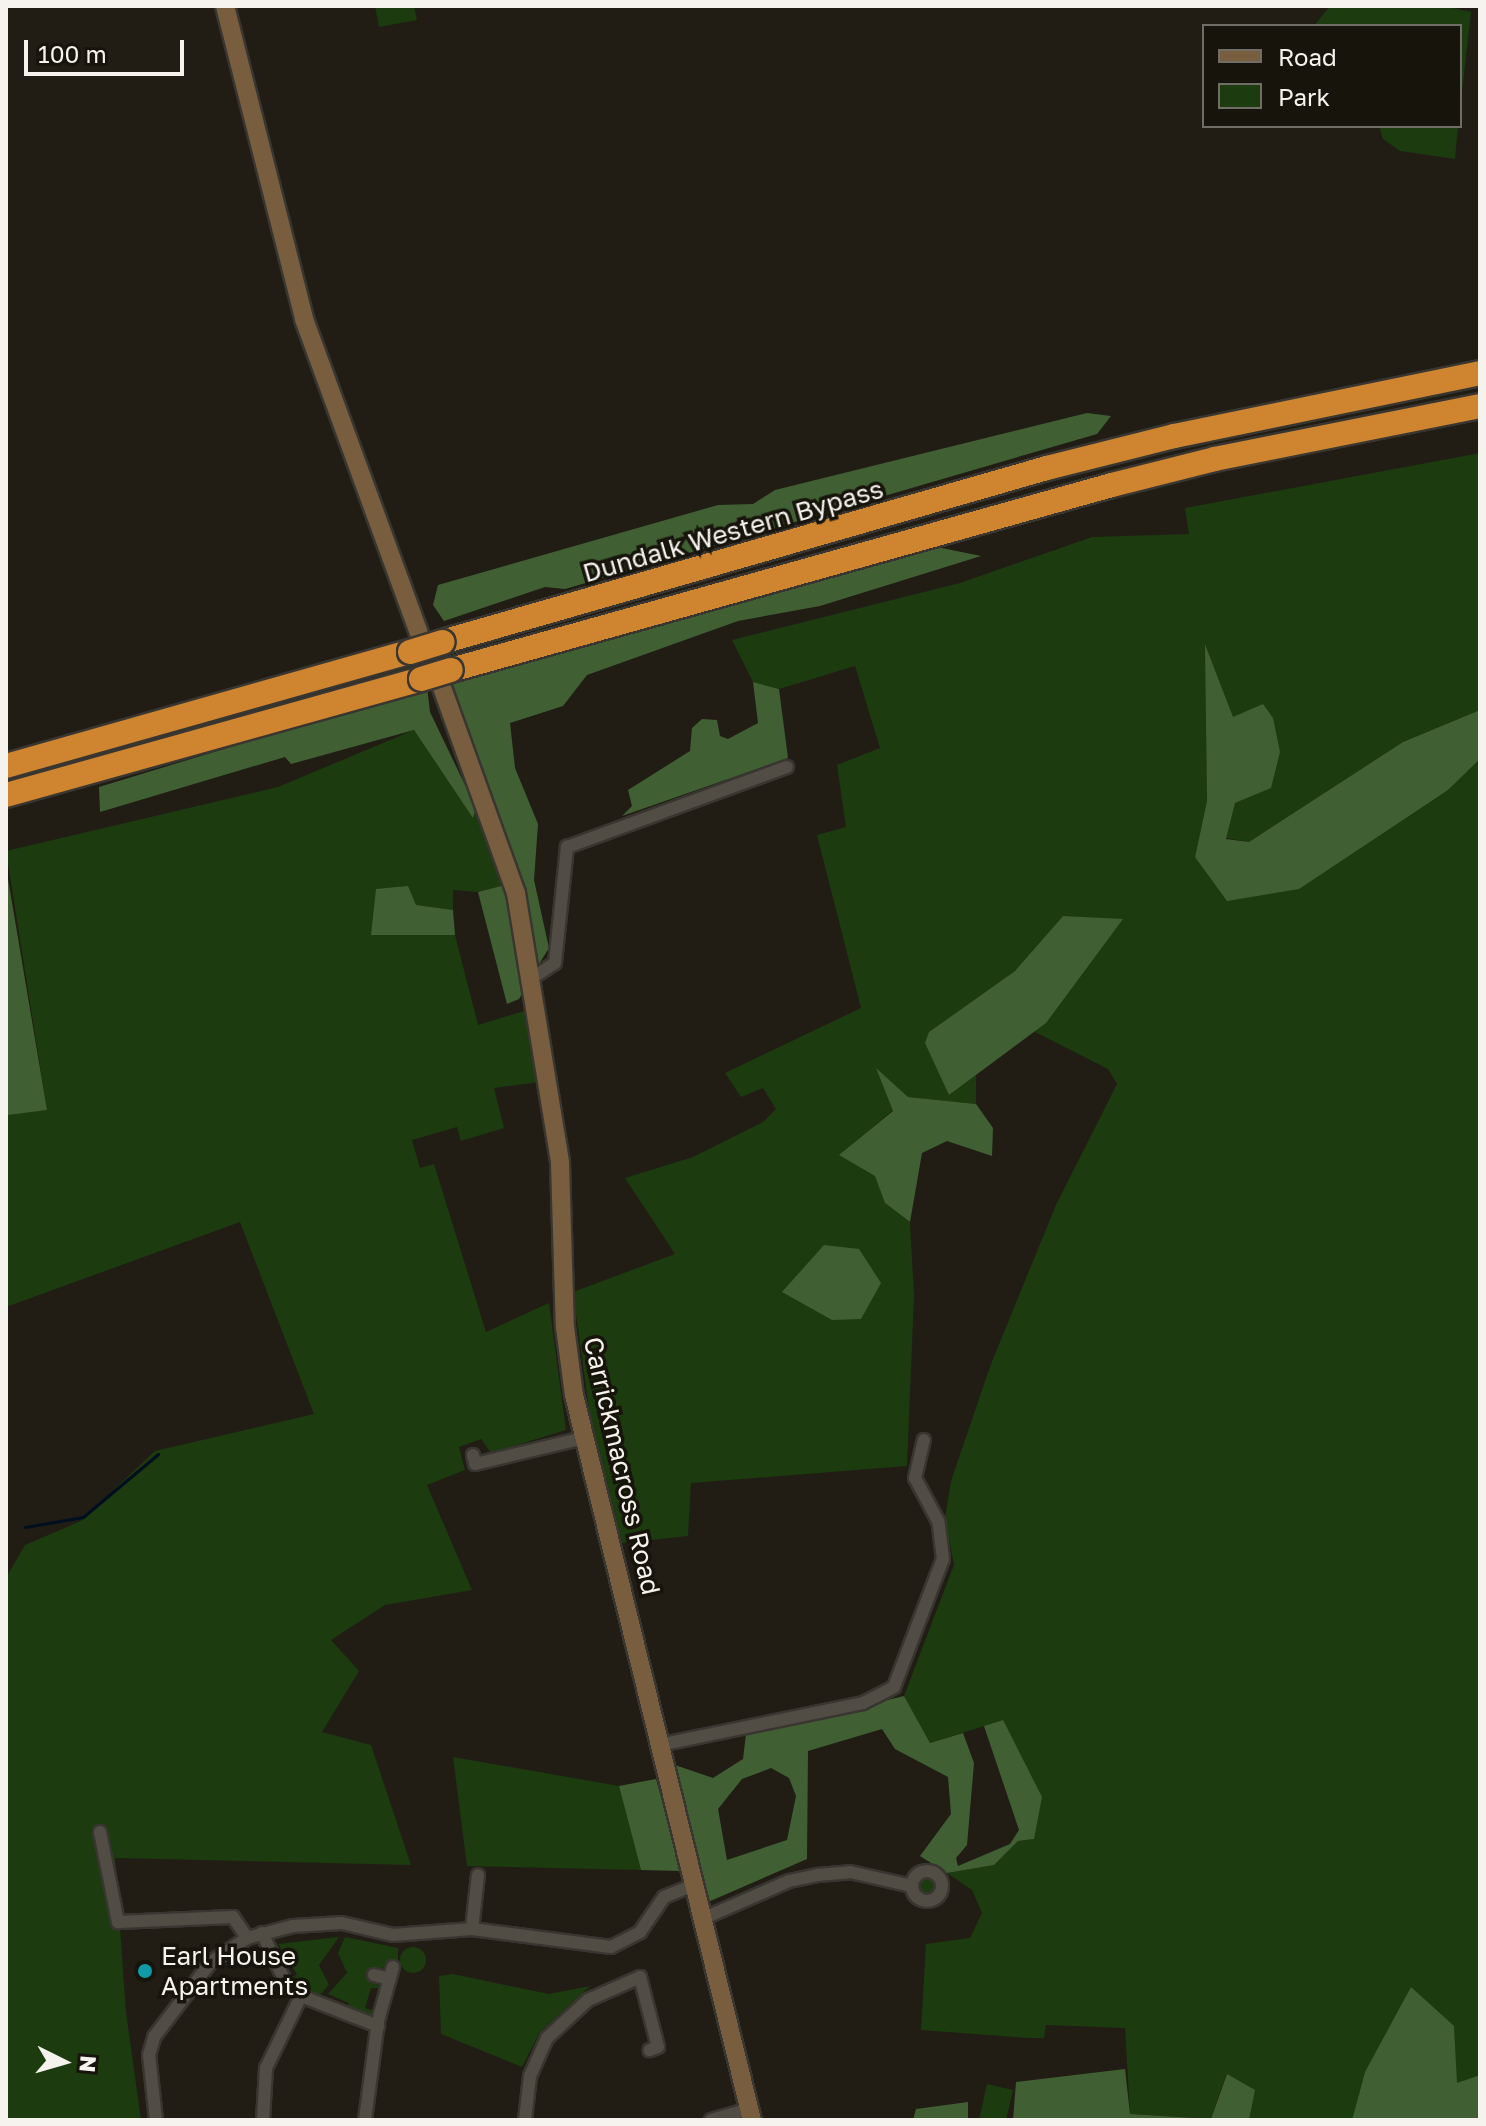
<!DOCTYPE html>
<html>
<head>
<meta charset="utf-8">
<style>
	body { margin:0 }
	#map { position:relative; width:1486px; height:2126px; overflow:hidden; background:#211d15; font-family:"Golos Text",sans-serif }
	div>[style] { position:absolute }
	.green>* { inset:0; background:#1c3b0f }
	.round { border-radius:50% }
	.forest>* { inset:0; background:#406033 }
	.stream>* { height:3px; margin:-1.5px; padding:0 1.5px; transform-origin:1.5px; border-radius:1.5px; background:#000f1f }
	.roads { filter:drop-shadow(2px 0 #393631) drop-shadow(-2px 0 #393631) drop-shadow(0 2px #393631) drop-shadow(0 -2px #393631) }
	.street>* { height:12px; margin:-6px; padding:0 6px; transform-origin:6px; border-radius:6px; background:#524d44 }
	.street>.ring { margin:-6px; padding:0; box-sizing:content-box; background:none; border:12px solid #524d44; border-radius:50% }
	.secondary>* { height:18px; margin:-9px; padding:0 9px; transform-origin:9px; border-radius:9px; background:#785e3e }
	.highway>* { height:24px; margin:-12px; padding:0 12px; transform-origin:12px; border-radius:12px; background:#cf842f }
	.bridges { filter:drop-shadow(2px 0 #393631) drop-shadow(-2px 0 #393631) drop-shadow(0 2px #393631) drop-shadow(0 -2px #393631) }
	.highway-bridge>* { height:24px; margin:-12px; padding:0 12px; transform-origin:12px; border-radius:12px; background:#cf842f }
	.dots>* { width:22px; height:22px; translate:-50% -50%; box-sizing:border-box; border:4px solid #17140c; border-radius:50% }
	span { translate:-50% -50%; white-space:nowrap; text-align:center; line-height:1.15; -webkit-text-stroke:7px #17140c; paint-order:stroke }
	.street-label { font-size:26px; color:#f6f3ee }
	.poi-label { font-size:26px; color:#f6f3ee }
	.left { translate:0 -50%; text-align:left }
	.frame { position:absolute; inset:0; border:8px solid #f6f3ee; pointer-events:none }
	.legend { position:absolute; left:1202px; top:24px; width:260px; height:104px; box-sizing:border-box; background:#17140c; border:2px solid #706d66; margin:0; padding:10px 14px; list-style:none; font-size:24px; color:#f6f3ee }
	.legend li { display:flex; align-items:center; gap:16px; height:40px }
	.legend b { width:40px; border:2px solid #706d66 }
	.north { position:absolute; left:24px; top:2022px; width:80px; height:80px; -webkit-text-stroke:6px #17140c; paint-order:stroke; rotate:95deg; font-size:22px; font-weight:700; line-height:32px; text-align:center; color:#f6f3ee }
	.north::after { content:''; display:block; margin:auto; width:28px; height:36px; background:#f6f3ee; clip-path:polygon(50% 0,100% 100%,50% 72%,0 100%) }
	.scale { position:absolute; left:24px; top:40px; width:160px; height:36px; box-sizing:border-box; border:4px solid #f6f3ee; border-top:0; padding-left:10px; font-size:24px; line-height:28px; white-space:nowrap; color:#f6f3ee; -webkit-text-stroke:6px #17140c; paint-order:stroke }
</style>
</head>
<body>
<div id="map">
	<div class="green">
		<i style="clip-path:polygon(375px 6px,414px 6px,417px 20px,379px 27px)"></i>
		<i style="clip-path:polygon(1330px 6px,1444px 6px,1471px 12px,1460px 110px,1460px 26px,1314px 26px)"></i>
		<i style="clip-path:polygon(1379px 126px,1458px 126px,1455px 159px,1400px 151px,1383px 139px)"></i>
		<i style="clip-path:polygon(1480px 453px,1480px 710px,1403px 742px,1249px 842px,1226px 838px,1235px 803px,1270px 788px,1233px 718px,1206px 646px,1207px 801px,1195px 857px,1448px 790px,1480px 759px,1480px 2075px,1456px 2084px,1454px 2026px,1365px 2072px,1352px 2120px,1249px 2120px,1254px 2090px,1226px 2075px,1211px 2119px,1130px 2114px,1125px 2028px,1046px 2025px,1044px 2038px,1029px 2038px,921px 2030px,926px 1944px,970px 1938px,982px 1913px,972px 1890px,947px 1873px,994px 1865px,1018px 1841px,1034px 1839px,1003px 1720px,930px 1743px,904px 1696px,954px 1565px,945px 1518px,951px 1481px,991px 1364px,1056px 1205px,1117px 1084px,1108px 1069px,1035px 1032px,1122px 920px,1063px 916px,1015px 971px,929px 1032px,949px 1095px,976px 1075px,976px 1104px,908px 1097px,877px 1070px,893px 1110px,840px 1155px,876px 1176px,885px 1203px,910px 1222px,914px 1296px,907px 1466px,691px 1483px,688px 1536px,622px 1543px,589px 1409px,573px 1292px,675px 1254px,625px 1178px,693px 1157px,763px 1122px,776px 1109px,763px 1088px,741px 1097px,725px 1073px,861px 1008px,817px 835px,846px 827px,837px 765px,880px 748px,855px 666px,779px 689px,753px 682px,732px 640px,960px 583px,1092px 537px,1189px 534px,1185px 508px)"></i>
		<i style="clip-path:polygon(414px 730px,473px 817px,476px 808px,505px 885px,478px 892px,453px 890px,453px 910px,416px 905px,372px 935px,455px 935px,478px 1025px,527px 1010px,539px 1082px,494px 1088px,504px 1128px,461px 1141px,457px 1127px,412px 1140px,420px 1168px,434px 1164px,486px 1332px,549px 1303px,566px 1430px,491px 1453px,481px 1439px,459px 1447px,465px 1470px,427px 1485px,472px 1590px,385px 1605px,331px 1640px,359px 1671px,322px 1732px,371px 1745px,411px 1865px,115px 1858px,126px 2012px,141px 2120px,6px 2120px,6px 1578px,25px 1545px,81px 1521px,155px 1451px,314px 1414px,240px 1222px,6px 1307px,6px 1114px,47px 1110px,6px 851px,278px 787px)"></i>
		<i style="clip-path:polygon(453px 1757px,619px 1786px,641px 1870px,467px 1866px)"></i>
		<i class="round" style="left:917px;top:1877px;width:20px;height:20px"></i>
		<i style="clip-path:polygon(339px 1937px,319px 1965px,329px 1985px,317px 1998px,291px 1979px,297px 1974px,278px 1944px)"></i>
		<i style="clip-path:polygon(345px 1937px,398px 1948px,398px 1966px,374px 1969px,371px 1981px,382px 1988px,371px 1988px,365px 2008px,374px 2011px,370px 2016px,346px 2011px,349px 2003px,328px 1994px,347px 1973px,338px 1953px)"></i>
		<i class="round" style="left:400px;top:1947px;width:26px;height:26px"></i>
		<i style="clip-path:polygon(453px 1974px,549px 1994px,590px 1986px,540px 2032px,522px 2067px,441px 2034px,439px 1976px)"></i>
		<i style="clip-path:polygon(987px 2084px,1013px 2090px,1006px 2120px,979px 2120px)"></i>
	</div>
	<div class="forest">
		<i style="clip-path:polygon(1087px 413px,1111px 416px,1097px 434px,565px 589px,545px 587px,444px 621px,433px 605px,438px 585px,718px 505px,753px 504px,775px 490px)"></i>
		<i style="clip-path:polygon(932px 546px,981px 556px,820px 606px,738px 621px,587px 675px,563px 706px,510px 723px,515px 768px,538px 824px,534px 880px,549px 948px,539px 964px,512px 855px,451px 679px)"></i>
		<i style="clip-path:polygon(1205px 644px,1233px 717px,1263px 704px,1273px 718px,1280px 752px,1271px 788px,1235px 803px,1226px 839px,1249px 842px,1403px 742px,1480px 710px,1480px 759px,1448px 790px,1299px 889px,1227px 901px,1195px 857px,1207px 801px)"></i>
		<i style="clip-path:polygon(753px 682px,779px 689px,788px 758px,622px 816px,632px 806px,628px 790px,690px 751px,692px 728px,702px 719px,717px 720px,720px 736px,728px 739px,758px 723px)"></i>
		<i style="clip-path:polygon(427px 687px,430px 712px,476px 808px,473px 818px,414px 730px,291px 764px,285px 757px,100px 812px,99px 787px)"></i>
		<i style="clip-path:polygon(6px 867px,47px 1110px,8px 1115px,6px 1114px)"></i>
		<i style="clip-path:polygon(505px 885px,526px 986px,519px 999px,507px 1004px,478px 892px)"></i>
		<i style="clip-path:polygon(408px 886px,416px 905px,453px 910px,455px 935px,371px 935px,376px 889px)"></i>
		<i style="clip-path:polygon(1063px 916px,1123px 919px,1046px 1023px,949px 1095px,925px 1043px,929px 1032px,1015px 971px)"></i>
		<i style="clip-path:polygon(876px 1068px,908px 1097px,976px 1104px,993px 1128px,992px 1156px,947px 1141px,922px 1153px,910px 1222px,885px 1203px,875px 1176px,839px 1155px,893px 1111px)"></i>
		<i style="clip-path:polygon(824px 1245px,859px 1249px,881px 1283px,861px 1319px,832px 1320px,782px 1292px)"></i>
		<i style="clip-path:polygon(evenodd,904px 1696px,930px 1743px,963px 1733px,974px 1763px,967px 1845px,956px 1858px,958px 1866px,1010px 1844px,1019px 1830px,984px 1726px,1003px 1720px,1042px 1797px,1034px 1839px,1018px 1841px,994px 1865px,947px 1873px,920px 1856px,951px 1814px,948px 1777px,895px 1749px,882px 1729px,808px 1751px,807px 1859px,708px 1902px,672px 1764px,713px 1778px,743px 1759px,746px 1734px,904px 1696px,771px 1768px,789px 1778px,796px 1796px,787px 1840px,727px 1860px,718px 1809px,742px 1779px,771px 1768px)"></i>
		<i style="clip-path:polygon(656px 1779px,681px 1871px,641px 1870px,619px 1786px)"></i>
		<i style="clip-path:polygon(1411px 1987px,1454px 2026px,1457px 2083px,1480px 2075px,1480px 2120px,1352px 2120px,1365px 2072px)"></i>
		<i style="clip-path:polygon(1125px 2069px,1130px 2114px,1211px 2119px,1227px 2074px,1255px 2090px,1249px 2120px,1013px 2120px,1016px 2082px)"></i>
		<i style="clip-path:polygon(968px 2102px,968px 2120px,913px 2120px,916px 2109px)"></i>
	</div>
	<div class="stream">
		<i style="left:25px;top:1527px;width:59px;rotate:-9.8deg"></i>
		<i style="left:83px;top:1517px;width:98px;rotate:-40deg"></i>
	</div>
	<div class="roads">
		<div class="street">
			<i style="left:532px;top:978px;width:27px;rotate:-33deg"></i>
			<i style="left:555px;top:963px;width:117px;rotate:-84.1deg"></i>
			<i style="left:567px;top:847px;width:234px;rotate:-20deg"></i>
			<i style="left:473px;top:1455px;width:9px;rotate:77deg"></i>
			<i style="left:475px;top:1464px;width:111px;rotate:-13.5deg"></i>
			<i style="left:659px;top:1745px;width:208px;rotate:-11.6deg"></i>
			<i style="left:863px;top:1703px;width:35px;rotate:-27deg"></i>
			<i style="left:894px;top:1687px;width:137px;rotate:-69.1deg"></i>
			<i style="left:943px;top:1559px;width:38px;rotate:-97deg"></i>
			<i style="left:938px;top:1521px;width:49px;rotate:-118.1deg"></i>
			<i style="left:915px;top:1478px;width:39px;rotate:-77deg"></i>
			<i style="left:100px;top:1832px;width:92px;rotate:78.7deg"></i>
			<i style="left:118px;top:1922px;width:115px;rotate:-2.5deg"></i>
			<i style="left:233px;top:1917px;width:25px;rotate:56deg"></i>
			<i class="ring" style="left:912px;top:1871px;width:18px;height:18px"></i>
			<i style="left:702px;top:1919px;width:95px;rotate:-23.6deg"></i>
			<i style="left:789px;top:1881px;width:30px;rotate:-12deg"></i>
			<i style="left:818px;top:1875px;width:32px;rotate:-5deg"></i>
			<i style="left:850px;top:1872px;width:64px;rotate:12.7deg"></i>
			<i style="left:472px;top:1929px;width:54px;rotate:-83.7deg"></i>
			<i style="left:262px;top:1933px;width:53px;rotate:64.4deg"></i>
			<i style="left:285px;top:1981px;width:22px;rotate:43deg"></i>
			<i style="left:301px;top:1996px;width:83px;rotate:21.3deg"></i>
			<i style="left:374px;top:1975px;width:16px;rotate:14deg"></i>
			<i style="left:156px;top:2120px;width:65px;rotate:-96.1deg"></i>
			<i style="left:149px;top:2055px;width:19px;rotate:-74deg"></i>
			<i style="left:154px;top:2037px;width:94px;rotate:-52.8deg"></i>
			<i style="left:211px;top:1962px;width:43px;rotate:-33.7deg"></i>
			<i style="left:247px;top:1938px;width:48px;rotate:-14.6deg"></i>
			<i style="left:293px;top:1926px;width:49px;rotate:-3.5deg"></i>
			<i style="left:342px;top:1923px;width:52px;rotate:13.2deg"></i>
			<i style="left:393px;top:1935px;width:79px;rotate:-4.3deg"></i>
			<i style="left:472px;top:1929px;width:140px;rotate:7.4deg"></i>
			<i style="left:611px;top:1947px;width:33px;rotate:-27deg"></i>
			<i style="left:640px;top:1932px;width:42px;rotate:-55.6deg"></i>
			<i style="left:664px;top:1897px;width:32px;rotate:-22deg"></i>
			<i style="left:263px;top:2120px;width:52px;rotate:-86.7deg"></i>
			<i style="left:266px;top:2068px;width:80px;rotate:-64.1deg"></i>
			<i style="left:365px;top:2120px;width:100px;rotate:-82.5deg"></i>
			<i style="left:378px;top:2021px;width:56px;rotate:-74.5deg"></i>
			<i style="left:525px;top:2120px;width:44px;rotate:-83.5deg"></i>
			<i style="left:530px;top:2076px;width:42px;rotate:-65.9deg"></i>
			<i style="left:547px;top:2038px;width:56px;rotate:-42.8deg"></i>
			<i style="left:588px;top:2000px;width:57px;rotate:-23.9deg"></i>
			<i style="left:640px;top:1977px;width:72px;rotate:75.6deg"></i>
			<i style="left:658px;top:2047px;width:9px;rotate:159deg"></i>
			<i style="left:711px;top:2120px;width:40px;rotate:-16deg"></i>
		</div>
		<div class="secondary">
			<i style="left:225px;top:6px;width:323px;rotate:75.8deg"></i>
			<i style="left:304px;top:319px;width:334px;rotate:69.9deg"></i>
			<i style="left:440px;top:682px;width:224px;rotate:70.2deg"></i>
			<i style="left:516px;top:893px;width:274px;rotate:80.7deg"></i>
			<i style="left:560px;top:1163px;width:164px;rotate:88.3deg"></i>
			<i style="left:565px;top:1327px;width:69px;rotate:82.5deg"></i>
			<i style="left:574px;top:1395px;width:747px;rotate:76.21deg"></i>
		</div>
		<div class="highway">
			<i style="left:442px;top:642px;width:630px;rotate:-16.05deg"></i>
			<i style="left:1047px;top:468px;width:131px;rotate:-14.1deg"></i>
			<i style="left:1174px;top:436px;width:312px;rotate:-11.6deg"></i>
			<i style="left:451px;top:670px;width:686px;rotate:-15.64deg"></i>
			<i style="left:1112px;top:485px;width:106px;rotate:-14.2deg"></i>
			<i style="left:1215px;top:459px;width:270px;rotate:-11.3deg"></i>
			<i style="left:6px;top:766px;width:420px;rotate:-15.8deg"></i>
			<i style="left:6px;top:795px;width:431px;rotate:-15.6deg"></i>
		</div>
	</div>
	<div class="bridges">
		<div class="highway-bridge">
			<i style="left:410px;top:652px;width:34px;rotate:-17deg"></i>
			<i style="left:421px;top:679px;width:31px;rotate:-17deg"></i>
		</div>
	</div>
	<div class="dots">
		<i style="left:145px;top:1971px;background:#0f9aa8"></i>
	</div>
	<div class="street-label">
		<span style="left:733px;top:531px;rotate:-16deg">Dundalk Western Bypass</span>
		<span style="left:622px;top:1466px;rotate:77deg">Carrickmacross Road</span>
	</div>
	<div class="poi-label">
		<span class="left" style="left:161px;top:1971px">Earl House<br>Apartments</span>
	</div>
	<div class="frame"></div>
	<ul class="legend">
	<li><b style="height:10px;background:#785e3e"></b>Road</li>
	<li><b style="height:22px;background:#1c3b0f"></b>Park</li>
	</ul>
	<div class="north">N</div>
	<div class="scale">100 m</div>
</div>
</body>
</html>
